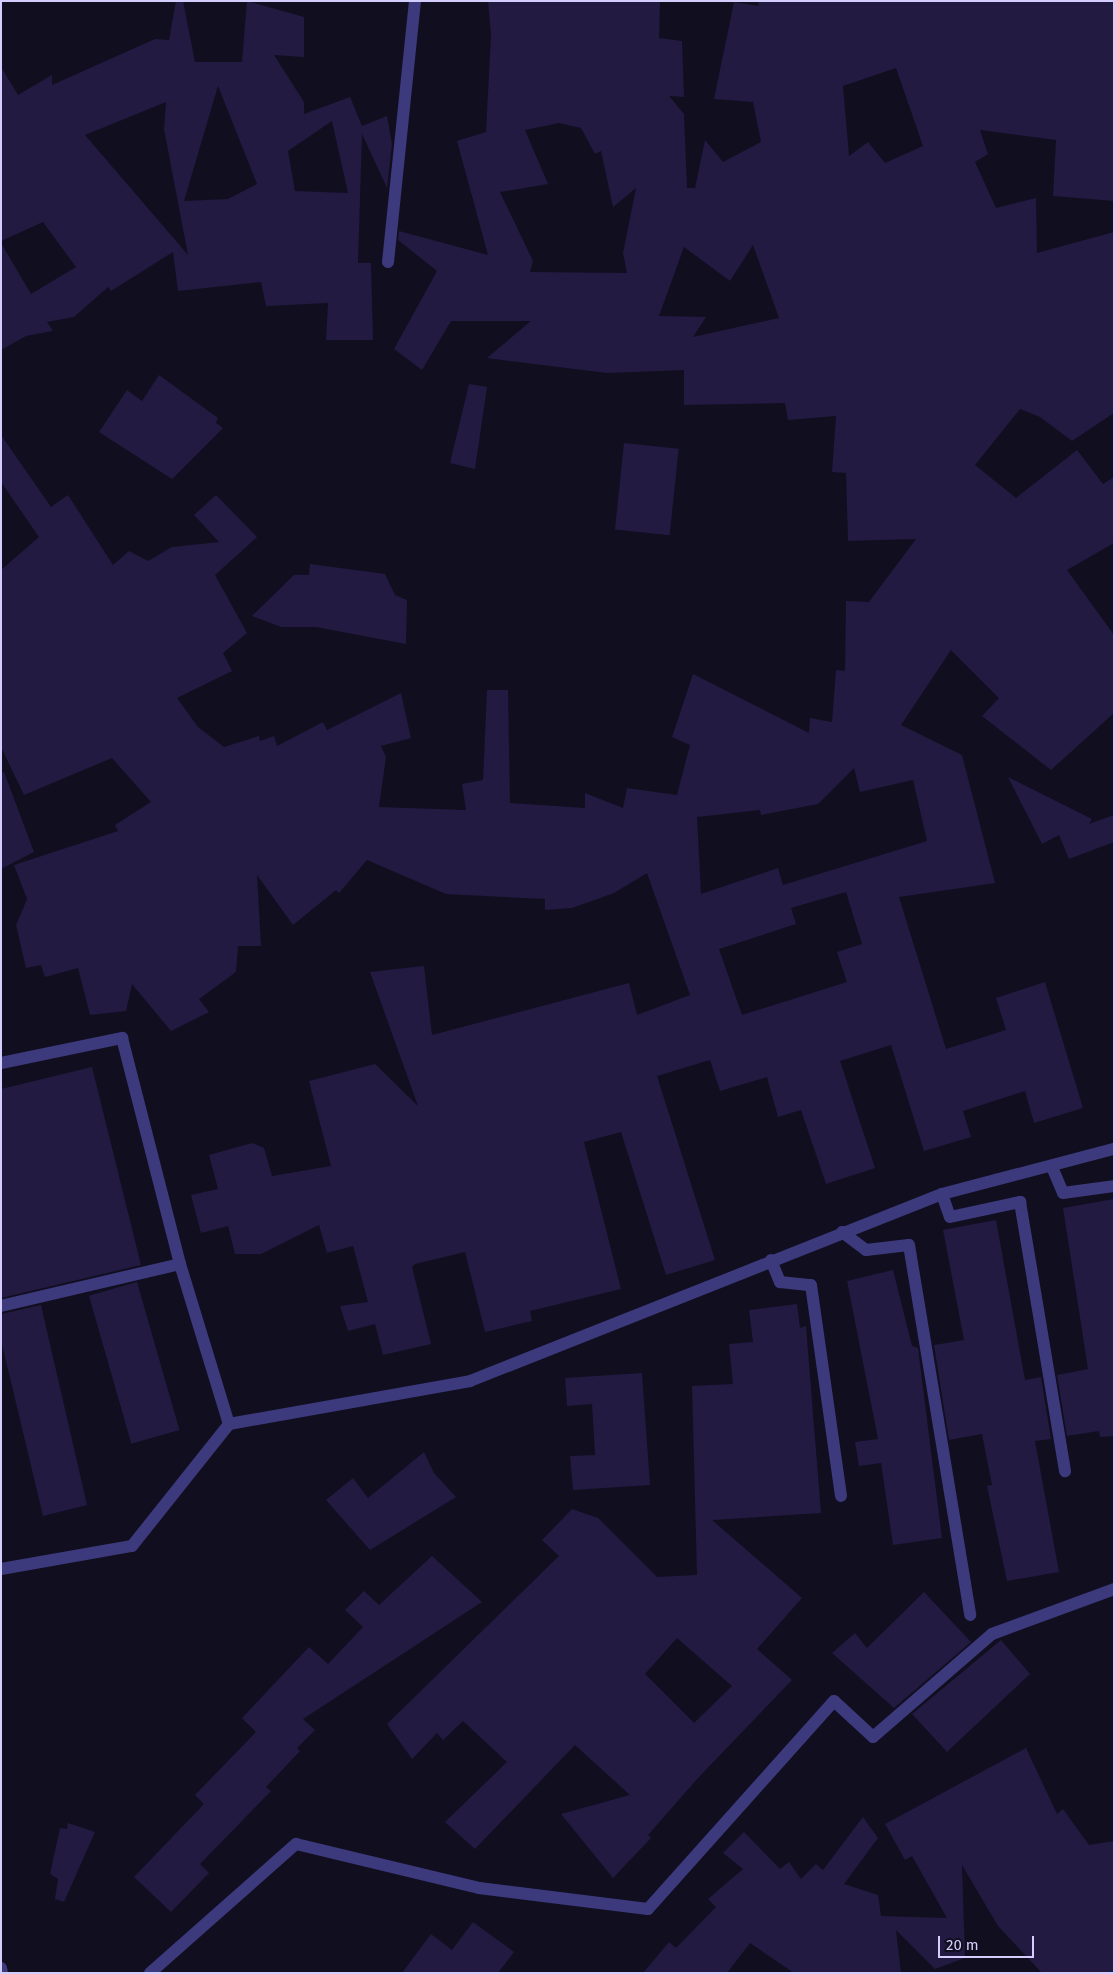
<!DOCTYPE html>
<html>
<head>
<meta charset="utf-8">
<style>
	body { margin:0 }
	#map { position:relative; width:1115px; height:1974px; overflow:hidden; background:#110e20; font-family:"Fira Sans",sans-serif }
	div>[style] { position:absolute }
	.building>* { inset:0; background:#221a40; transform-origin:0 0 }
	.street>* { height:12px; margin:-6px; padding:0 6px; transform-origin:6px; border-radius:6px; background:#3c3a7d }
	span { translate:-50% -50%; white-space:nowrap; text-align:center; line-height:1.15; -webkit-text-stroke:4.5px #110e20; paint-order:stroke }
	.frame { position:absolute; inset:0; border:2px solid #d3cefd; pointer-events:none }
	.scale { position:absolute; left:938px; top:1936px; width:96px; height:22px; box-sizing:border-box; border:2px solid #d3cefd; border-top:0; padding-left:6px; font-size:15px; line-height:18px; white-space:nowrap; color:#d3cefd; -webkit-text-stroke:4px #110e20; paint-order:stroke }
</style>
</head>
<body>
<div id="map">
	<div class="building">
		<i style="clip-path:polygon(evenodd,176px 1px,183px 1px,195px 62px,242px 62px,247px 1px,304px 17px,304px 57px,274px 55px,304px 102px,304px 114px,350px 97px,362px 126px,387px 116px,392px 144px,387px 188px,362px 134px,358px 263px,371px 263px,373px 340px,326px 340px,328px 303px,266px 306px,261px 282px,178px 291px,173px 252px,111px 291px,108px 287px,74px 317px,47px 322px,53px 331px,26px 336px,1px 350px,1px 243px,31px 294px,76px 267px,43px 222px,1px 241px,1px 67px,18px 95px,52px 75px,52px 85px,155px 39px,169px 40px,176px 1px,218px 86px,257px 184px,228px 199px,184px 201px,218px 86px,176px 1px,166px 102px,164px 129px,188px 255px,85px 135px,166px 102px,176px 1px,332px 121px,348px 193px,295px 191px,288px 151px,332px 121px)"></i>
		<i style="clip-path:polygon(evenodd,488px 1px,660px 1px,659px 38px,682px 41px,684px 97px,669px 96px,684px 114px,687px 188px,695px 188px,705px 140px,723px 162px,761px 142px,753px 102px,714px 99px,734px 2px,758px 6px,759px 1px,1114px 1px,1114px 201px,1053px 196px,1056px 140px,980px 130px,988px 154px,975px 162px,996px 208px,1036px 198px,1037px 253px,1114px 232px,1114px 413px,1072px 441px,1040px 417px,1020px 409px,975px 465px,1016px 498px,1077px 450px,1103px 484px,1114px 477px,1114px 543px,1067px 570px,1114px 635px,1114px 713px,1051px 770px,982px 716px,999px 698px,951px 650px,901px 725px,962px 755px,995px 883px,899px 897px,946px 1049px,1006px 1030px,996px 998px,1045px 982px,1083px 1108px,1034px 1123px,1025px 1091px,963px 1111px,971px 1137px,924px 1151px,891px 1045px,840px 1061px,875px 1168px,826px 1184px,801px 1110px,778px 1117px,767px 1077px,720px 1091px,710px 1060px,657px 1076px,715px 1260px,666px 1275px,621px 1132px,584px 1142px,621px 1289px,530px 1311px,532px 1321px,485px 1332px,465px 1252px,415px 1264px,412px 1267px,431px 1344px,383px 1355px,375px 1324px,348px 1331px,340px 1306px,368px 1302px,353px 1246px,327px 1253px,319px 1225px,261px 1254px,235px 1254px,228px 1226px,201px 1233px,191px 1195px,218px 1189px,209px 1155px,252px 1143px,264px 1148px,272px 1176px,331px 1166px,309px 1081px,375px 1064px,418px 1106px,370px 972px,424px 966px,432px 1035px,629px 983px,637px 1015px,690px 995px,647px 873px,614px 893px,572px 908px,545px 910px,545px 899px,446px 894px,367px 860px,339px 893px,336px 890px,293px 925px,257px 875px,261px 946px,238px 946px,236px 972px,199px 999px,209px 1012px,171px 1031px,132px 984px,126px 1011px,90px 1015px,78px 968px,45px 977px,41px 965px,26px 968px,16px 925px,27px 899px,14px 865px,118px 831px,115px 825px,151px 802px,112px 758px,24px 795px,1px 747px,1px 570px,39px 537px,1px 482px,1px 435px,51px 507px,68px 495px,113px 565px,129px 551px,148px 561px,172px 547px,219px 542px,194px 515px,216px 495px,257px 537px,215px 575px,247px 633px,223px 653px,232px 671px,177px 698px,198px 727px,224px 747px,259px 736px,260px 741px,274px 736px,277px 746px,323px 722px,327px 730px,401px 693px,411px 738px,381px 746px,386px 757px,379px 807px,466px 810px,462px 784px,483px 780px,487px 690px,508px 690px,510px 803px,585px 808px,585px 793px,623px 808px,627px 788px,677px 795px,690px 745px,672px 737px,693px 674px,809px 733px,810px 718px,832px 722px,836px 670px,845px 671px,846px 601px,869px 602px,916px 539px,848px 541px,846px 473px,832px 472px,836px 416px,788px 420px,785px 403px,684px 405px,684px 370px,607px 373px,487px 358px,531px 321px,451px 321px,422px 370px,394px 349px,437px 271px,398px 240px,399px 231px,488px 255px,457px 141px,486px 132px,491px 35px,488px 1px,896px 68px,923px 146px,885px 163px,868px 142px,849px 156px,843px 86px,896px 68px,488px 1px,559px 123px,581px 128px,595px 154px,601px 151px,613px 207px,636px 188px,623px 253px,627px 273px,530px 272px,533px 261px,500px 192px,548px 184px,525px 130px,559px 123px,488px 1px,753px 245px,779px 318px,693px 337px,706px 317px,659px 316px,684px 247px,730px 281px,753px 245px,488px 1px,854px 768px,860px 792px,913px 780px,927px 841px,783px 885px,778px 868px,701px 894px,697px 817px,760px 810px,761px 815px,818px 804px,854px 768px,488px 1px,846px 892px,862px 944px,837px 952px,847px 982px,742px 1015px,719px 949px,796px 924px,791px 908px,846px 892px)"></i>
		<i style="clip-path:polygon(159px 375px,218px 418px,216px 423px,223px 428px,172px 479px,99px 432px,127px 390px,142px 401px)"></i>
		<i style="clip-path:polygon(469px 384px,487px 387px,475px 469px,450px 463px)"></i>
		<i style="left:624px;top:443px;width:55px;height:87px;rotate:6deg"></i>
		<i style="clip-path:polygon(310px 564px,385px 574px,395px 595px,407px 600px,406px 644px,316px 627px,281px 627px,252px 616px,294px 575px,309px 575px)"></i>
		<i style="clip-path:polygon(4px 772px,34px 852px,1px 869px,1px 773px)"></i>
		<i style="clip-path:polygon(1008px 777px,1092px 819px,1089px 824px,1114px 815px,1114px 842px,1069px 859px,1059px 835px,1042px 844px)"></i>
		<i style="clip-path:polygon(92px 1067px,141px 1265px,1px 1298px,1px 1089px)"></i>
		<i style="clip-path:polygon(1114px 1199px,1114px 1436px,1100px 1437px,1099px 1431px,1067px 1436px,1057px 1375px,1088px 1369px,1063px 1208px)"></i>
		<i style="clip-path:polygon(996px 1220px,1025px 1380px,1041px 1377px,1051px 1439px,1035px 1441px,1059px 1572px,1007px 1581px,987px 1486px,992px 1485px,982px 1434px,949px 1440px,934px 1345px,964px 1340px,943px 1230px)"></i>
		<i style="clip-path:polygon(893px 1270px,912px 1346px,918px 1348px,942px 1538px,893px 1545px,881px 1463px,859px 1466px,855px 1442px,878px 1439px,847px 1281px)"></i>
		<i style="left:137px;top:1282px;width:154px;height:50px;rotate:74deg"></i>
		<i style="clip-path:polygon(evenodd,797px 1304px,800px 1328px,806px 1326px,821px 1513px,712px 1520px,802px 1598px,757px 1649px,792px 1680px,698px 1778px,648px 1835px,651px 1838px,613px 1878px,561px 1814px,630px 1795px,575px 1745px,475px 1849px,445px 1822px,507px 1762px,463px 1721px,443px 1740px,437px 1733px,412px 1759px,387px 1724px,559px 1556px,542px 1540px,572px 1509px,598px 1518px,657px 1577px,697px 1575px,692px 1386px,733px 1384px,729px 1344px,753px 1342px,749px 1310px,797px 1304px,677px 1638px,732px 1686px,694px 1723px,645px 1674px,677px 1638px)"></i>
		<i style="clip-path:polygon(41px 1305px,87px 1505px,43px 1516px,1px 1340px,1px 1314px)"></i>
		<i style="clip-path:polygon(642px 1373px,650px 1485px,573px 1490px,570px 1456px,595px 1455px,592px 1404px,567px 1406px,565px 1378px)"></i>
		<i style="clip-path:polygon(424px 1452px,434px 1473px,456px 1497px,370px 1550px,326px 1500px,353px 1478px,368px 1498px)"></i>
		<i style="clip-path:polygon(432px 1556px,482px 1602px,303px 1719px,315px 1730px,297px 1748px,300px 1751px,266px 1787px,271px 1791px,200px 1864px,209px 1873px,171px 1912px,134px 1877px,204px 1804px,195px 1795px,256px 1732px,242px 1718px,309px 1647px,328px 1664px,363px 1627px,345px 1610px,364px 1591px,379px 1605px)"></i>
		<i style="clip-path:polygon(924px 1592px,971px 1642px,894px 1708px,832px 1653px,855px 1633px,867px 1648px)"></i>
		<i style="clip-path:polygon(1001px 1640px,1030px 1674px,947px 1752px,912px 1714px)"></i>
		<i style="clip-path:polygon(1026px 1748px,1057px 1814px,1063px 1809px,1089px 1845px,1114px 1841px,1114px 1973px,1042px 1973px,998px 1926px,962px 1865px,965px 1958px,935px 1969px,896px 1930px,901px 1973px,794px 1973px,750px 1943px,727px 1973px,643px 1973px,669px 1942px,676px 1948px,716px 1907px,708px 1899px,743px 1869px,723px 1853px,744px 1832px,780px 1869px,789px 1862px,801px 1879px,816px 1864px,823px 1870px,863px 1817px,878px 1838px,844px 1884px,878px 1895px,881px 1916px,947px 1918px,912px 1856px,905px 1860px,885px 1824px)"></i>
		<i style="clip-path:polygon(68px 1823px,95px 1832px,64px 1902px,55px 1899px,58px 1879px,50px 1874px,60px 1828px,67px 1829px)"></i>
		<i style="clip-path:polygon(473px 1922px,514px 1952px,498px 1973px,402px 1973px,431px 1934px,452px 1950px)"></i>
	</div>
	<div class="street">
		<i style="left:388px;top:262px;width:262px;rotate:-84.1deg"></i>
		<i style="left:1px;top:1063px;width:124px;rotate:-11.7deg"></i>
		<i style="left:122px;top:1038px;width:233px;rotate:75.6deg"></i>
		<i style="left:180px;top:1264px;width:167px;rotate:73deg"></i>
		<i style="left:1052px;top:1167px;width:28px;rotate:67deg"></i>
		<i style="left:1063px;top:1193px;width:51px;rotate:-7.8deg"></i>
		<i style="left:942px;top:1194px;width:24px;rotate:71deg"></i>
		<i style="left:950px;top:1217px;width:72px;rotate:-12.1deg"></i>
		<i style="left:1020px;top:1202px;width:273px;rotate:80.5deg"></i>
		<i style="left:842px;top:1232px;width:30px;rotate:37deg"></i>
		<i style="left:866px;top:1250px;width:43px;rotate:-6.6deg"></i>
		<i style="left:909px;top:1245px;width:375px;rotate:80.6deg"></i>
		<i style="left:771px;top:1260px;width:24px;rotate:68deg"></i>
		<i style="left:780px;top:1282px;width:31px;rotate:6deg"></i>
		<i style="left:811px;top:1285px;width:213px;rotate:81.9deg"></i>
		<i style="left:1px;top:1306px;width:184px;rotate:-13.2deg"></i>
		<i style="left:1px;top:1569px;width:133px;rotate:-10deg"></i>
		<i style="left:132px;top:1546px;width:156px;rotate:-51.5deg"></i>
		<i style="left:229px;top:1424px;width:245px;rotate:-10.1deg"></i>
		<i style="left:470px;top:1381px;width:508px;rotate:-21.61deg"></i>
		<i style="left:942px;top:1194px;width:178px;rotate:-14.7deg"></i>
		<i style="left:1px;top:1968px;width:5px;rotate:79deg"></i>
		<i style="left:150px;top:1973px;width:195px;rotate:-41.5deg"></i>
		<i style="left:296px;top:1844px;width:188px;rotate:13.5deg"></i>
		<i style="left:479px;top:1888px;width:170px;rotate:7.1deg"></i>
		<i style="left:648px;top:1909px;width:279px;rotate:-48.2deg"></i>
		<i style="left:834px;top:1701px;width:53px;rotate:42.7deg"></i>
		<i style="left:873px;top:1737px;width:157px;rotate:-40.9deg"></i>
		<i style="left:992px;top:1634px;width:130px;rotate:-20.2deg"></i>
	</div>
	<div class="frame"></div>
	<div class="scale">20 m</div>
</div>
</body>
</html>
